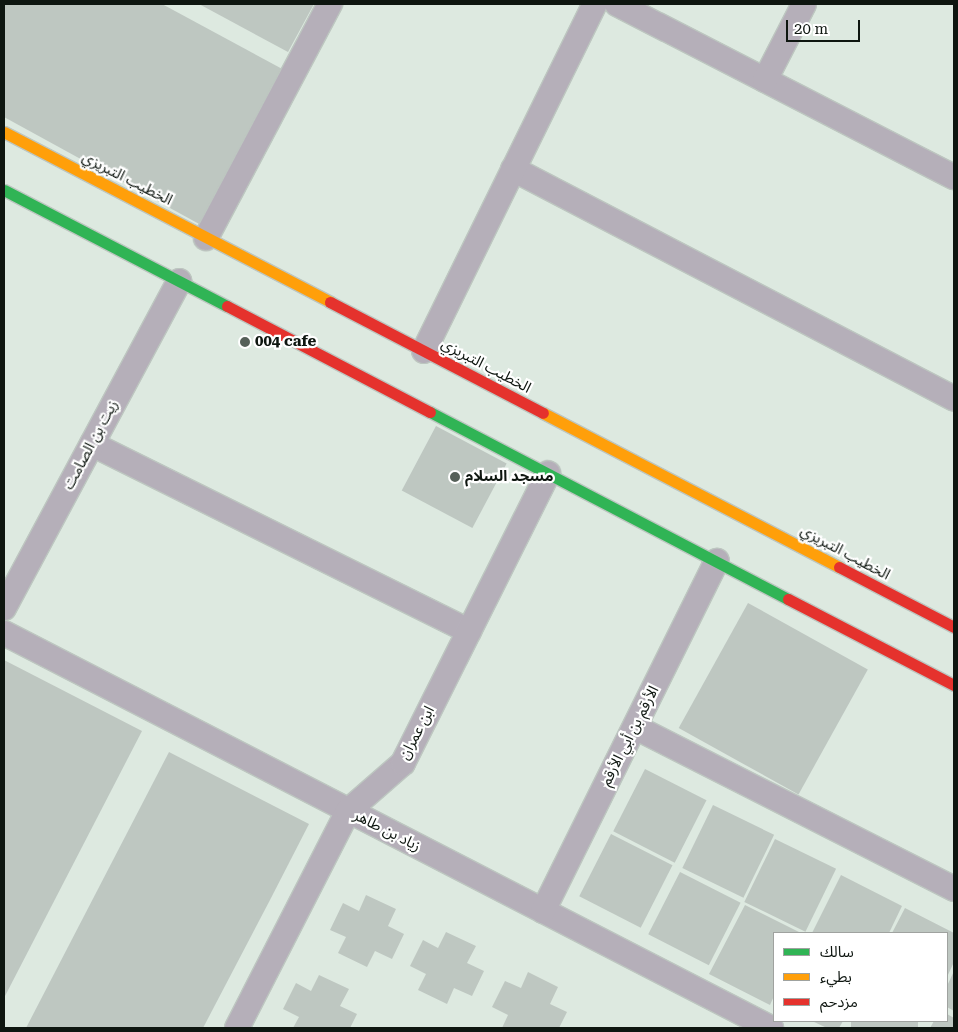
<!DOCTYPE html>
<html>
<head>
<meta charset="utf-8">
<style>
	body { margin:0 }
	#map { position:relative; width:958px; height:1032px; overflow:hidden; background:#dde9e0; font-family:"Roboto Serif","Noto Sans Arabic",serif }
	div>[style] { position:absolute }
	.building>* { inset:0; background:#bec7c1; transform-origin:0 0 }
	.roads { filter:drop-shadow(1px 0 #bdc6c0) drop-shadow(-1px 0 #bdc6c0) drop-shadow(0 1px #bdc6c0) drop-shadow(0 -1px #bdc6c0) }
	.street>* { height:24px; margin:-12px; padding:0 12px; transform-origin:12px; border-radius:12px; background:#b5afb9 }
	.fast>* { height:11px; margin:-5.5px; padding:0 5.5px; transform-origin:5.5px; border-radius:5.5px; background:#30b455 }
	.slow>* { height:11px; margin:-5.5px; padding:0 5.5px; transform-origin:5.5px; border-radius:5.5px; background:#ff9f0a }
	.jam>* { height:11px; margin:-5.5px; padding:0 5.5px; transform-origin:5.5px; border-radius:5.5px; background:#e5322d }
	.dots>* { width:14px; height:14px; translate:-50% -50%; box-sizing:border-box; border:2px solid #fff; border-radius:50% }
	span { translate:-50% -50%; white-space:nowrap; text-align:center; line-height:1.15; -webkit-text-stroke:4.5px #fff; paint-order:stroke }
	.street-label { font-size:15px; color:#0e1610 }
	.poi-label { font-size:15px; color:#0e1610; font-weight:700 }
	.left { translate:0 -50%; text-align:left }
	.frame { position:absolute; inset:0; border:5px solid #0e1610; pointer-events:none }
	.legend { position:absolute; left:773px; top:932px; width:175px; height:90px; box-sizing:border-box; background:#fff; border:1px solid #9fa29f; margin:0; padding:6px 9px; list-style:none; font-size:15px; color:#0e1610 }
	.legend li { display:flex; align-items:center; gap:10px; height:25px }
	.legend b { width:25px; border:1px solid #9fa29f }
	.scale { position:absolute; left:786px; top:20px; width:74px; height:22px; box-sizing:border-box; border:2px solid #0e1610; border-top:0; padding-left:6px; font-size:15px; line-height:18px; white-space:nowrap; color:#0e1610; -webkit-text-stroke:4px #fff; paint-order:stroke }
</style>
</head>
<body>
<div id="map">
	<div class="building">
		<i style="clip-path:polygon(4px 4px,162px 4px,286px 71px,201px 225px,4px 117px)"></i>
		<i style="clip-path:polygon(199px 4px,314px 4px,288px 52px)"></i>
		<i style="left:436px;top:426px;width:80px;height:73px;rotate:28deg"></i>
		<i style="left:748px;top:603px;width:137px;height:143px;rotate:29deg"></i>
		<i style="clip-path:polygon(4px 660px,142px 731px,4px 998px)"></i>
		<i style="clip-path:polygon(169px 752px,309px 824px,270px 900px,203px 1028px,26px 1028px)"></i>
		<i style="left:645px;top:769px;width:69px;height:70px;rotate:27deg"></i>
		<i style="left:713px;top:805px;width:68px;height:70px;rotate:26deg"></i>
		<i style="left:611px;top:834px;width:69px;height:70px;rotate:27deg"></i>
		<i style="left:775px;top:839px;width:68px;height:70px;rotate:26deg"></i>
		<i style="left:680px;top:872px;width:68px;height:70px;rotate:27deg"></i>
		<i style="clip-path:polygon(841px 875px,902px 906px,889px 933px,812px 933px)"></i>
		<i style="clip-path:polygon(366px 895px,396px 909px,388px 926px,404px 934px,392px 959px,375px 951px,367px 967px,338px 953px,346px 937px,330px 930px,343px 903px,359px 911px)"></i>
		<i style="clip-path:polygon(745px 905px,801px 933px,774px 933px,774px 996px,770px 1005px,709px 974px)"></i>
		<i style="clip-path:polygon(905px 908px,954px 933px,954px 962px,947px 977px,947px 933px,892px 933px)"></i>
		<i style="clip-path:polygon(446px 932px,476px 946px,467px 963px,484px 971px,472px 996px,454px 988px,447px 1004px,418px 990px,426px 974px,410px 966px,423px 940px,438px 948px)"></i>
		<i style="clip-path:polygon(954px 971px,954px 1011px,947px 1007px,947px 986px)"></i>
		<i style="clip-path:polygon(528px 972px,558px 987px,550px 1004px,567px 1012px,559px 1028px,502px 1028px,508px 1015px,492px 1007px,505px 981px,521px 988px)"></i>
		<i style="clip-path:polygon(319px 975px,349px 989px,340px 1006px,357px 1014px,350px 1028px,293px 1028px,299px 1017px,283px 1009px,296px 983px,311px 991px)"></i>
		<i style="clip-path:polygon(947px 1014px,954px 1018px,954px 1028px,930px 1028px,934px 1021px,947px 1021px)"></i>
		<i style="clip-path:polygon(812px 1021px,843px 1021px,839px 1028px,827px 1028px)"></i>
		<i style="left:851px;top:1021px;width:67px;height:8px"></i>
	</div>
	<div class="roads">
		<div class="street">
			<i style="left:617px;top:4px;width:379px;rotate:27.2deg"></i>
			<i style="left:765px;top:80px;width:85px;rotate:-62.8deg"></i>
			<i style="left:513px;top:169px;width:497px;rotate:27.5deg"></i>
			<i style="left:206px;top:238px;width:265px;rotate:-62.1deg"></i>
			<i style="left:424px;top:351px;width:387px;rotate:-63.8deg"></i>
			<i style="left:92px;top:444px;width:421px;rotate:26.4deg"></i>
			<i style="left:4px;top:608px;width:371px;rotate:-61.8deg"></i>
			<i style="left:4px;top:633px;width:863px;rotate:27.25deg"></i>
			<i style="left:635px;top:727px;width:358px;rotate:26.9deg"></i>
			<i style="left:543px;top:911px;width:391px;rotate:-63.6deg"></i>
			<i style="left:237px;top:1028px;width:244px;rotate:-62.9deg"></i>
			<i style="left:348px;top:811px;width:73px;rotate:-41.1deg"></i>
			<i style="left:403px;top:763px;width:324px;rotate:-63.4deg"></i>
		</div>
		<div class="fast">
			<i style="left:4px;top:190px;width:251px;rotate:27.5deg"></i>
			<i style="left:430px;top:412px;width:404px;rotate:27.6deg"></i>
		</div>
		<div class="slow">
			<i style="left:4px;top:132px;width:368px;rotate:27.5deg"></i>
			<i style="left:543px;top:413px;width:334px;rotate:27.5deg"></i>
		</div>
		<div class="jam">
			<i style="left:330px;top:302px;width:240px;rotate:27.5deg"></i>
			<i style="left:227px;top:306px;width:229px;rotate:27.6deg"></i>
			<i style="left:839px;top:567px;width:130px;rotate:27.6deg"></i>
			<i style="left:788px;top:599px;width:187px;rotate:27.4deg"></i>
		</div>
	</div>
	<div class="dots">
		<i style="left:245px;top:342px;background:#566059"></i>
		<i style="left:455px;top:477px;background:#566059"></i>
	</div>
	<div class="street-label">
		<span style="left:127px;top:179px;rotate:27deg">الخطيب التبريزي</span>
		<span style="left:486px;top:366px;rotate:28deg">الخطيب التبريزي</span>
		<span style="left:91px;top:445px;rotate:-62deg">زيت بن الصامت</span>
		<span style="left:845px;top:553px;rotate:28deg">الخطيب التبريزي</span>
		<span style="left:417px;top:733px;rotate:-62deg">ابن عمران</span>
		<span style="left:630px;top:736px;rotate:-63deg">الأرقم بن أبي الأرقم</span>
		<span style="left:387px;top:831px;rotate:27deg">زياد بن طاهر</span>
	</div>
	<div class="poi-label">
		<span class="left" style="left:255px;top:342px">004 cafe</span>
		<span class="left" style="left:465px;top:477px">مسجد السلام</span>
	</div>
	<div class="frame"></div>
	<ul class="legend">
	<li><b style="height:6px;background:#30b455"></b>سالك</li>
	<li><b style="height:6px;background:#ff9f0a"></b>بطيء</li>
	<li><b style="height:6px;background:#e5322d"></b>مزدحم</li>
	</ul>
	<div class="scale">20 m</div>
</div>
</body>
</html>
